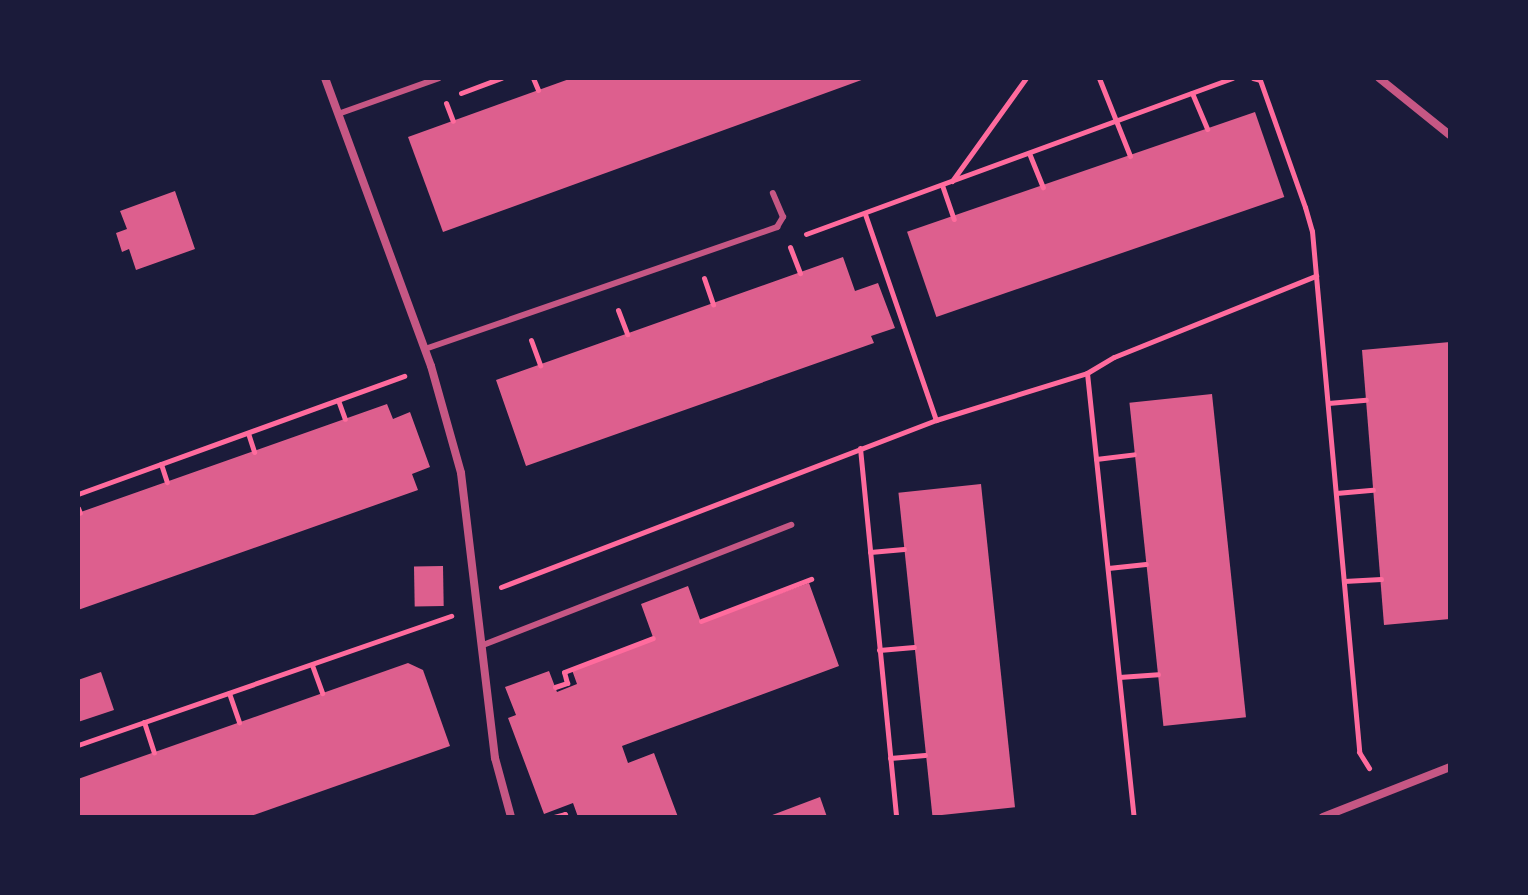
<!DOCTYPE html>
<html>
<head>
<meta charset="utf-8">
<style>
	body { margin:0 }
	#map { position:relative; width:1528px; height:895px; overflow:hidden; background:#1b1b3a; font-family:Poppins,sans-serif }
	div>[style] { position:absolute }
	.building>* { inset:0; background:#dd5f8e; transform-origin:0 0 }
	.path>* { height:5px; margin:-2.5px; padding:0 2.5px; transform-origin:2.5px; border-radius:2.5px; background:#ff6b9d }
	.service>* { height:6px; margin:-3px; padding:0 3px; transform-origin:3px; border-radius:3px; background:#c65784 }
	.minor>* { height:8px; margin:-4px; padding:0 4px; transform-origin:4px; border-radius:4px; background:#c65784 }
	span { translate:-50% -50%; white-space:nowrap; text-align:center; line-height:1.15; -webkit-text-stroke:6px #1b1b3a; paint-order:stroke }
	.frame { position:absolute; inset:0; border:80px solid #1b1b3a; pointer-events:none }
</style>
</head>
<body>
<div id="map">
	<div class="building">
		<i style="clip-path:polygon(572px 78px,867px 78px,443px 232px,408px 137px)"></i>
		<i style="left:1255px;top:112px;width:90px;height:368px;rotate:71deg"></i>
		<i style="clip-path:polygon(175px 191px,195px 249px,136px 270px,129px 249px,122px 252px,116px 233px,127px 229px,120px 211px)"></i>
		<i style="clip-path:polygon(843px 257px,855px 291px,878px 283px,895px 328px,871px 336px,874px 343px,526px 466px,496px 380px)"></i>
		<i style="clip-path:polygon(1450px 342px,1450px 619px,1384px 625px,1362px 350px)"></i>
		<i style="left:1212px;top:394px;width:325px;height:83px;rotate:84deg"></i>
		<i style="clip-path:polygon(387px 404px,393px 419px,410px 412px,430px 467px,412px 474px,418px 490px,78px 610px,78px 513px)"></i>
		<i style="left:981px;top:484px;width:325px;height:83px;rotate:84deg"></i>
		<i style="left:443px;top:566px;width:40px;height:29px;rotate:89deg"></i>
		<i style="clip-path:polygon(809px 583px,839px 666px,622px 746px,628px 763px,654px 753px,678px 817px,578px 817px,573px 803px,544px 814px,508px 718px,516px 715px,505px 687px,549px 671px,557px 692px,577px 684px,572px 670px,654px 640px,641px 604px,688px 586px,701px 622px)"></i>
		<i style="clip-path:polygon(408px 663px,423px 670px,450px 746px,248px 817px,78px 817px,78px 779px)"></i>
		<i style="clip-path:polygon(101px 672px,114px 710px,78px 722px,78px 680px)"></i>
		<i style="clip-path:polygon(820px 797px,827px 817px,767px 817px)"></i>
	</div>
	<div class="path">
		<i style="left:533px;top:78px;width:13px;rotate:67deg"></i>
		<i style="left:1099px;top:78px;width:84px;rotate:68.3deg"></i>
		<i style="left:1253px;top:78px;width:7px;rotate:16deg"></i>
		<i style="left:1260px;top:80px;width:135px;rotate:70.5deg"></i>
		<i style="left:1305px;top:207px;width:25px;rotate:74deg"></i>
		<i style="left:1312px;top:231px;width:45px;rotate:84.9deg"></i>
		<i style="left:461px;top:93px;width:43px;rotate:-20.6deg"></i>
		<i style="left:1192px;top:93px;width:39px;rotate:67deg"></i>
		<i style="left:446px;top:103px;width:19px;rotate:69deg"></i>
		<i style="left:1029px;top:153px;width:37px;rotate:68deg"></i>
		<i style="left:952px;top:181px;width:127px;rotate:-54.3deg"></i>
		<i style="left:942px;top:185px;width:36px;rotate:71deg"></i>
		<i style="left:865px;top:214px;width:218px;rotate:71deg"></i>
		<i style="left:806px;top:234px;width:454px;rotate:-20.1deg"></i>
		<i style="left:790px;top:247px;width:28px;rotate:69deg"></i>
		<i style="left:704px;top:278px;width:28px;rotate:71deg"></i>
		<i style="left:618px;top:310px;width:26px;rotate:69deg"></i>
		<i style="left:531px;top:340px;width:27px;rotate:70deg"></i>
		<i style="left:1087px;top:373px;width:446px;rotate:84deg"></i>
		<i style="left:338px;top:400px;width:20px;rotate:70deg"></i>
		<i style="left:1328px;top:403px;width:38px;rotate:-5deg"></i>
		<i style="left:248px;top:433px;width:20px;rotate:72deg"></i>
		<i style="left:860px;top:448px;width:371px;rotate:84.4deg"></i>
		<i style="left:1096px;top:459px;width:38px;rotate:-7deg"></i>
		<i style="left:161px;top:464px;width:19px;rotate:72deg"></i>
		<i style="left:1336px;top:493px;width:37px;rotate:-5deg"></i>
		<i style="left:78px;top:494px;width:347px;rotate:-19.9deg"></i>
		<i style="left:78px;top:508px;width:5px;rotate:68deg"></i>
		<i style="left:870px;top:552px;width:34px;rotate:-5deg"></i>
		<i style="left:1108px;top:568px;width:38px;rotate:-6deg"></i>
		<i style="left:1344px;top:581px;width:37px;rotate:-3deg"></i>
		<i style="left:501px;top:587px;width:466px;rotate:-21deg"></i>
		<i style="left:936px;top:420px;width:158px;rotate:-17.3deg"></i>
		<i style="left:1087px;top:373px;width:31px;rotate:-31deg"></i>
		<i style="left:1114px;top:357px;width:218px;rotate:-21.9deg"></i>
		<i style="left:1316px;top:276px;width:478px;rotate:84.8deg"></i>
		<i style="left:1359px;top:752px;width:19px;rotate:58deg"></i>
		<i style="left:701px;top:621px;width:118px;rotate:-20.9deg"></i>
		<i style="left:879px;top:650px;width:35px;rotate:-5deg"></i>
		<i style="left:312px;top:665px;width:30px;rotate:70deg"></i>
		<i style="left:1119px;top:677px;width:39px;rotate:-4deg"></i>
		<i style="left:555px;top:687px;width:13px;rotate:-18deg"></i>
		<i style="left:567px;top:683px;width:11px;rotate:-105deg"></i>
		<i style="left:564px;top:672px;width:95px;rotate:-20.9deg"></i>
		<i style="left:229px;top:693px;width:31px;rotate:71deg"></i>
		<i style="left:144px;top:722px;width:32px;rotate:72deg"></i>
		<i style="left:78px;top:745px;width:395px;rotate:-19.1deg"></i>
		<i style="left:890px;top:758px;width:35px;rotate:-5deg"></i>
		<i style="left:554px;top:817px;width:11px;rotate:-15deg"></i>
		<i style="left:565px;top:814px;width:3px;rotate:72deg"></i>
	</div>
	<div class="service">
		<i style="left:338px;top:114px;width:107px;rotate:-19.6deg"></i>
		<i style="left:425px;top:349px;width:373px;rotate:-19.1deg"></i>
		<i style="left:777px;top:227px;width:12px;rotate:-59deg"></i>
		<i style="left:783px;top:217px;width:26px;rotate:-113deg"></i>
		<i style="left:483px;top:645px;width:331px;rotate:-21.3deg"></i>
	</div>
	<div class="minor">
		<i style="left:325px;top:78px;width:307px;rotate:69.8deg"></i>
		<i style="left:431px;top:366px;width:111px;rotate:74.3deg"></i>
		<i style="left:461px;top:473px;width:287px;rotate:83.2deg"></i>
		<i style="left:495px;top:758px;width:61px;rotate:74.8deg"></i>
		<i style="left:1379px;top:78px;width:91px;rotate:38.8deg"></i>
		<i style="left:1323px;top:817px;width:136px;rotate:-21.5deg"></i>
	</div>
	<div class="frame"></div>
</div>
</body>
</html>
